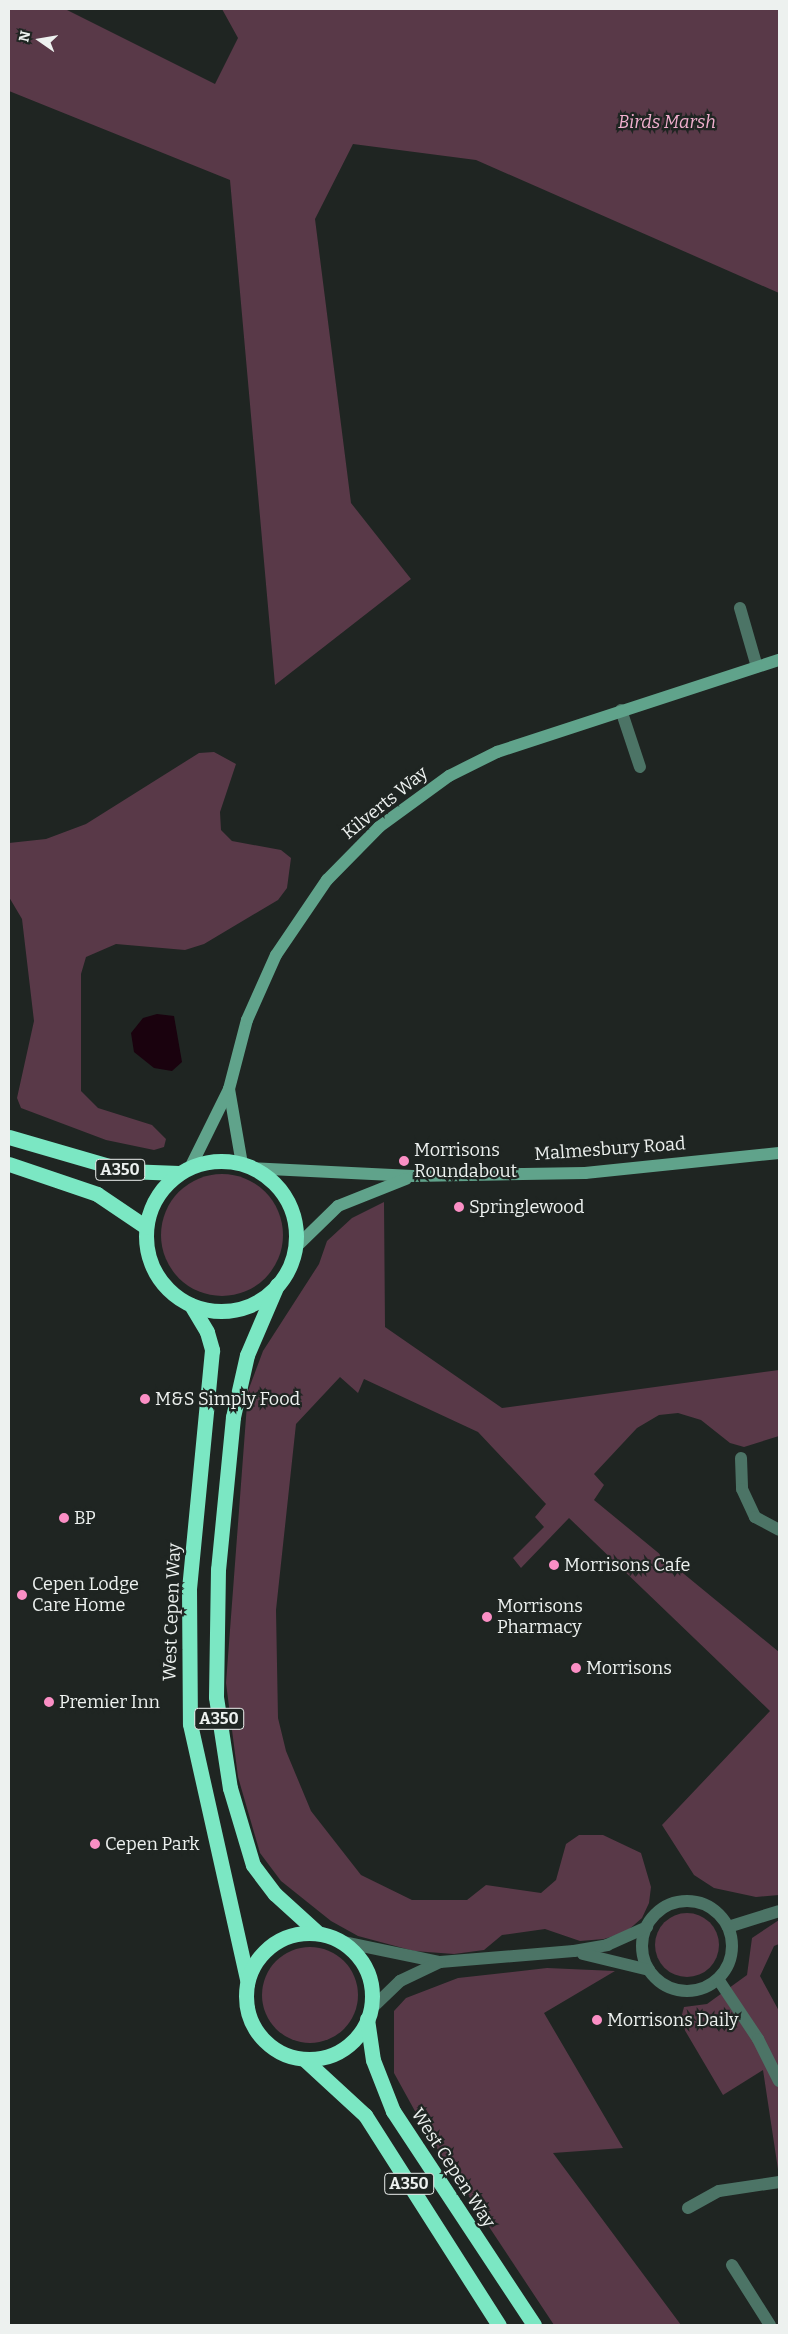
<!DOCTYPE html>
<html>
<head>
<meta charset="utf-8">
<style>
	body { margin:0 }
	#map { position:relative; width:788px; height:2334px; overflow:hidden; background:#1f2522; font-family:Bitter,serif }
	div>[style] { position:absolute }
	.green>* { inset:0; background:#593948 }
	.round { border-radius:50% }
	.water>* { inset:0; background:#1a020e }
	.street>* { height:12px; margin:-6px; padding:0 6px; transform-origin:6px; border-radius:6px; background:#4c7466 }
	.street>.ring { margin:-6px; padding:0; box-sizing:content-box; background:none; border:12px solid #4c7466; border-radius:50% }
	.secondary>* { height:12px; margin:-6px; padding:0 6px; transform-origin:6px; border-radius:6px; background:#60a38b }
	.highway>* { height:15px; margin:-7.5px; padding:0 7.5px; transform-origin:7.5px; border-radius:7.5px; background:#7be7c3 }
	.highway>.ring { margin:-7.5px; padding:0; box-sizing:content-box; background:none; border:15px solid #7be7c3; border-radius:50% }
	.dots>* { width:14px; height:14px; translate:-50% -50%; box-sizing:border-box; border:2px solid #1f2522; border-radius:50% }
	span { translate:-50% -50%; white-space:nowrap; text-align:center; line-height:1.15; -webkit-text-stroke:4.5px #1f2522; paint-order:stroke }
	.shield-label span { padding:1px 4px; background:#1f2522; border:1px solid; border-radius:4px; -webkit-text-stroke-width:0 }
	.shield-label { font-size:16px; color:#edf1ef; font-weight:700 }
	.park-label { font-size:18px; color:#f0afce; font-style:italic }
	.street-label { font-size:18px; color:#edf1ef }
	.poi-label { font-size:18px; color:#edf1ef }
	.left { translate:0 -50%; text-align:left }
	.frame { position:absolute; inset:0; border:10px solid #edf1ef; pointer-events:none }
	.north { position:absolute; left:15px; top:15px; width:50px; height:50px; -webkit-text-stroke:4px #1f2522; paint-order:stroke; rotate:283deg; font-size:14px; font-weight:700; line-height:20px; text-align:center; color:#edf1ef }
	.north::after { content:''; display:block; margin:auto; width:18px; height:22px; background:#edf1ef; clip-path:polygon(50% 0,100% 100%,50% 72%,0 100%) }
</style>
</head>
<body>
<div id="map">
	<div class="green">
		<i style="clip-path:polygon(9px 9px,65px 9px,215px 84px,238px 38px,222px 9px,779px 9px,779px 293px,476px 160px,353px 144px,315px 219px,351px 503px,411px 579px,275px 685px,230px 180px,9px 91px)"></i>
		<i style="clip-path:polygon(214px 752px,236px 764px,220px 812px,221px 830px,232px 841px,281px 850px,291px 858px,287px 888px,278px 900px,204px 944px,185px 950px,116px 944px,86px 957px,81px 974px,81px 1091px,98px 1108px,152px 1125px,166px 1139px,164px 1147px,154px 1150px,106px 1140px,21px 1108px,17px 1098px,34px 1021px,22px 919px,9px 897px,9px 843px,46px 839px,86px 824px,199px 753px)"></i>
		<i class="round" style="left:161px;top:1174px;width:122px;height:122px"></i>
		<i style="clip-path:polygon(384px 1202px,385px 1327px,502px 1408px,779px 1370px,779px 1436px,744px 1447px,730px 1443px,701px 1420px,678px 1413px,659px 1415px,637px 1428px,594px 1474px,604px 1485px,594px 1500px,779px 1652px,779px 1895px,756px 1897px,714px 1888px,694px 1875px,662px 1825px,770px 1711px,569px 1518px,521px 1568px,513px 1558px,544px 1527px,535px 1517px,546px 1504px,478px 1432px,364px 1379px,358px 1393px,340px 1377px,296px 1424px,276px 1610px,278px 1718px,286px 1751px,311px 1811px,361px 1875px,412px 1900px,467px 1900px,486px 1885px,541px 1893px,556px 1880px,566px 1844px,579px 1835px,603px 1835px,641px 1853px,651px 1887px,649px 1903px,642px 1918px,626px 1932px,604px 1939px,580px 1941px,545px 1929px,502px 1935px,484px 1950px,454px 1954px,414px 1951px,358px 1936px,331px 1921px,281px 1881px,260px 1853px,238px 1777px,226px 1683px,248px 1391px,263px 1351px,319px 1264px,327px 1241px,352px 1218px)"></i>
		<i class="round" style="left:655px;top:1913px;width:64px;height:64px"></i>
		<i style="clip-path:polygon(779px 1920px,779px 1944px,774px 1946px,760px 1976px,779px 2011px,779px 2176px,763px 2070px,723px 2095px,680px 2022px,684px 2007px,707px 2004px,747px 1975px,752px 1938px)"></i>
		<i class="round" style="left:262px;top:1947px;width:96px;height:96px"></i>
		<i style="clip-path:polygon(547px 1968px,615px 1971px,544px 2013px,623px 2148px,553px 2153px,681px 2325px,554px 2325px,427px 2133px,394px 2073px,394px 2011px,406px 1998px,458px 1978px)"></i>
	</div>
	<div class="water">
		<i style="clip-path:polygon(157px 1014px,174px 1016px,182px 1062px,172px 1071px,154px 1068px,134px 1052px,131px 1033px,143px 1018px)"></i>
	</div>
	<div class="street">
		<i style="left:740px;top:608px;width:61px;rotate:73.9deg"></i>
		<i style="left:621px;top:710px;width:60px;rotate:71.6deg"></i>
		<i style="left:741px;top:1458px;width:31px;rotate:88deg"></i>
		<i style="left:742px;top:1489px;width:31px;rotate:65deg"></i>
		<i style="left:755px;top:1517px;width:27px;rotate:28deg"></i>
		<i class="ring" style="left:642px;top:1901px;width:78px;height:78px"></i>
		<i style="left:728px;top:1927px;width:53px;rotate:-17.4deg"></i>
		<i style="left:343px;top:1942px;width:99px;rotate:11.7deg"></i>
		<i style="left:440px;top:1962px;width:134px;rotate:-4.7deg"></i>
		<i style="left:574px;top:1951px;width:34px;rotate:-10deg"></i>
		<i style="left:607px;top:1945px;width:44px;rotate:-24.2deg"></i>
		<i style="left:583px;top:1954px;width:68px;rotate:13.6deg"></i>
		<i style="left:718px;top:1979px;width:72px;rotate:56.3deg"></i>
		<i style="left:758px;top:2039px;width:47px;rotate:63.4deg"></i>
		<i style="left:370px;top:2010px;width:42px;rotate:-44deg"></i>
		<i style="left:400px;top:1981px;width:44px;rotate:-25.4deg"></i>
		<i style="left:688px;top:2208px;width:35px;rotate:-29deg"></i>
		<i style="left:719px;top:2191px;width:61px;rotate:-8.5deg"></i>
		<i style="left:732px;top:2265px;width:71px;rotate:57.7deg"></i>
	</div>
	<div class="secondary">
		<i style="left:229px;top:1089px;width:76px;rotate:80.2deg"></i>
		<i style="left:191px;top:1166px;width:86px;rotate:-63.7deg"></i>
		<i style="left:229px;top:1089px;width:71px;rotate:-75.4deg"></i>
		<i style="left:247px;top:1020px;width:71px;rotate:-66deg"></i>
		<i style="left:276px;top:955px;width:91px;rotate:-55.8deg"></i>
		<i style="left:327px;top:880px;width:74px;rotate:-45.5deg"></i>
		<i style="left:379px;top:827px;width:87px;rotate:-36.1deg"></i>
		<i style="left:449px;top:776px;width:54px;rotate:-26.6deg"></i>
		<i style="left:497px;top:752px;width:297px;rotate:-18.1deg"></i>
		<i style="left:250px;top:1168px;width:163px;rotate:2.8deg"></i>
		<i style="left:413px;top:1176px;width:172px;rotate:-1deg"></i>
		<i style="left:585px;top:1173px;width:195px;rotate:-5.9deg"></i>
		<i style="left:295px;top:1248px;width:60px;rotate:-44.3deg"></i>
		<i style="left:338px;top:1206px;width:73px;rotate:-21.7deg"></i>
	</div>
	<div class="highway">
		<i style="left:9px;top:1137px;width:122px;rotate:16.2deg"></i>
		<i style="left:126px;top:1171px;width:53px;rotate:2.2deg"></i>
		<i class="ring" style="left:146px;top:1161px;width:135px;height:135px"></i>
		<i style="left:9px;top:1164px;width:93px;rotate:18.8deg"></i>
		<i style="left:97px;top:1194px;width:59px;rotate:34deg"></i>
		<i style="left:277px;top:1285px;width:76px;rotate:113.2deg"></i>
		<i style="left:247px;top:1355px;width:64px;rotate:102.7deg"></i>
		<i style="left:233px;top:1417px;width:153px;rotate:95.6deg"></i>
		<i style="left:218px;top:1569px;width:128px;rotate:90.9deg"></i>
		<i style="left:216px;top:1697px;width:92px;rotate:81.3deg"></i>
		<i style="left:230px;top:1788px;width:80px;rotate:73.4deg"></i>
		<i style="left:253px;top:1865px;width:36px;rotate:53deg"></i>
		<i style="left:275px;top:1894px;width:58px;rotate:42.2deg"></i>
		<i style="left:191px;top:1305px;width:31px;rotate:59deg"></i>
		<i style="left:207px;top:1332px;width:19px;rotate:74deg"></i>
		<i style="left:212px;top:1350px;width:239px;rotate:95.5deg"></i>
		<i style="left:189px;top:1588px;width:136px;rotate:89.6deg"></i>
		<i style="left:190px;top:1724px;width:262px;rotate:77.4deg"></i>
		<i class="ring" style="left:246px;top:1933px;width:111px;height:111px"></i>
		<i style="left:367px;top:2019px;width:41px;rotate:81.7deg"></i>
		<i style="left:373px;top:2060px;width:55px;rotate:68.6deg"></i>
		<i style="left:393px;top:2111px;width:256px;rotate:56.6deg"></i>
		<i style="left:304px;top:2059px;width:83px;rotate:42.6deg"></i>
		<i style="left:365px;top:2115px;width:249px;rotate:57.5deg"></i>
	</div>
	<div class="dots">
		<i style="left:404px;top:1161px;background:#fb8fc5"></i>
		<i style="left:459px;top:1207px;background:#fb8fc5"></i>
		<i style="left:145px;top:1399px;background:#fb8fc5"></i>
		<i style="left:64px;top:1518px;background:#fb8fc5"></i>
		<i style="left:554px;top:1565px;background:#fb8fc5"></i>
		<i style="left:22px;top:1595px;background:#fb8fc5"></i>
		<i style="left:487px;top:1617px;background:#fb8fc5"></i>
		<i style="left:576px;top:1668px;background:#fb8fc5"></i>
		<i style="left:49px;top:1702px;background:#fb8fc5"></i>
		<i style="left:95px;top:1844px;background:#fb8fc5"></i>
		<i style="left:597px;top:2020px;background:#fb8fc5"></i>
	</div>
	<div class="shield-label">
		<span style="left:120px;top:1170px">A350</span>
		<span style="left:219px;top:1719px">A350</span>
		<span style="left:409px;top:2184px">A350</span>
	</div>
	<div class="park-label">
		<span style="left:667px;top:122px">Birds Marsh</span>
	</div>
	<div class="street-label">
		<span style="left:385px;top:803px;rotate:-39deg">Kilverts Way</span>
		<span style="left:610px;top:1149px;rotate:-4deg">Malmesbury Road</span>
		<span style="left:172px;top:1612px;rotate:-88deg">West Cepen Way</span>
		<span style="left:453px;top:2168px;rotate:57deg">West Cepen Way</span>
	</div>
	<div class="poi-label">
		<span class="left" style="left:414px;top:1161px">Morrisons<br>Roundabout</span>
		<span class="left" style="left:469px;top:1207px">Springlewood</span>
		<span class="left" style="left:155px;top:1399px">M&amp;S Simply Food</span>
		<span class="left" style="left:74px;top:1518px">BP</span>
		<span class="left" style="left:564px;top:1565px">Morrisons Cafe</span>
		<span class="left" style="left:32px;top:1595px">Cepen Lodge<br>Care Home</span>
		<span class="left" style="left:497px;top:1617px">Morrisons<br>Pharmacy</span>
		<span class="left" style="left:586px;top:1668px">Morrisons</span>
		<span class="left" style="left:59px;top:1702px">Premier Inn</span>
		<span class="left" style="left:105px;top:1844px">Cepen Park</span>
		<span class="left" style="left:607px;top:2020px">Morrisons Daily</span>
	</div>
	<div class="frame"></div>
	<div class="north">N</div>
</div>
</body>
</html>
